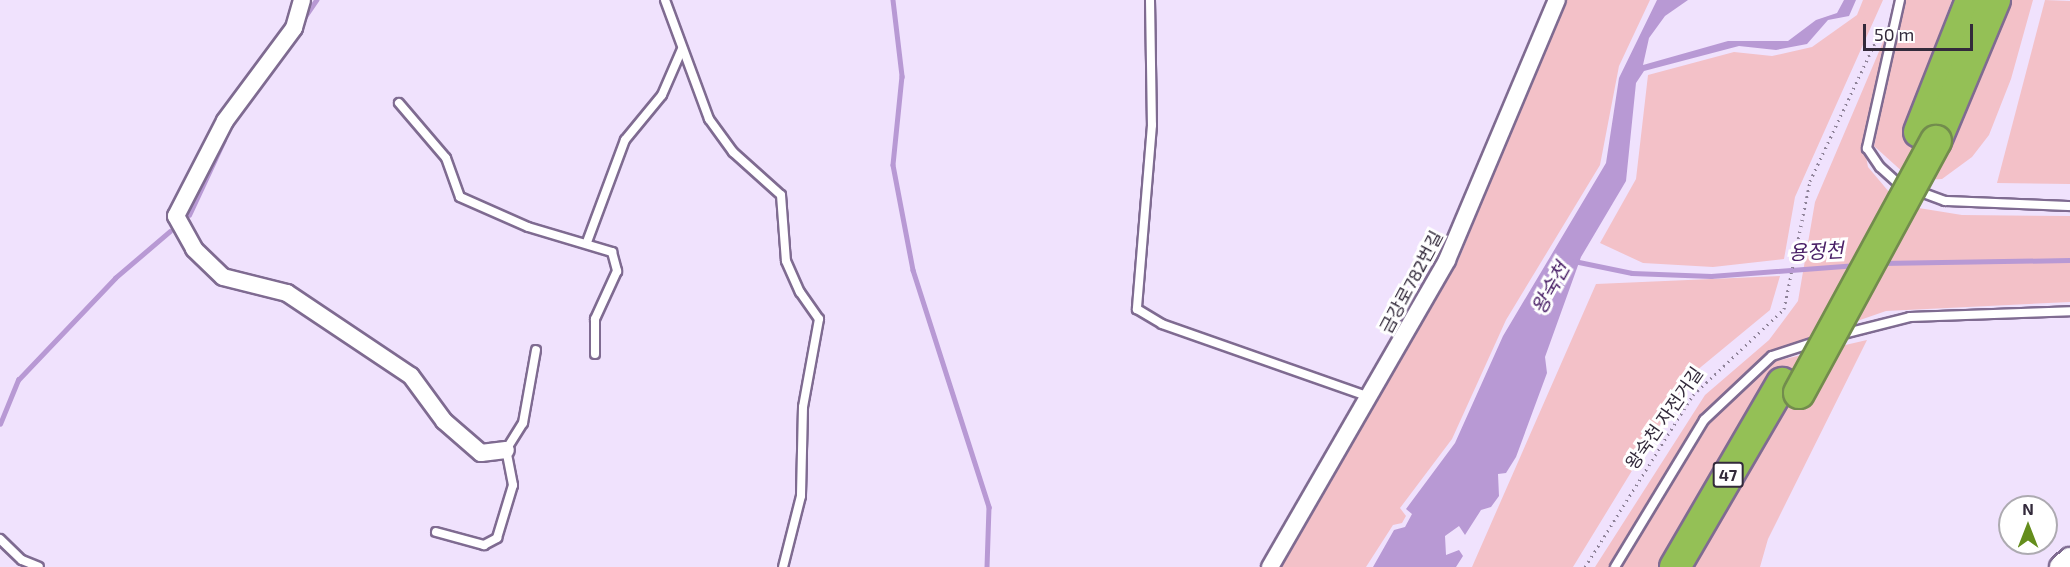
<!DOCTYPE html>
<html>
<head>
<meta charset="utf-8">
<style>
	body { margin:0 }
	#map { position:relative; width:2070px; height:567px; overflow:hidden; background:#f0e2fd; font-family:"Exo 2","Noto Sans KR",sans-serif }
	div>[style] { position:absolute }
	.green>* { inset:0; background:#f3c1c8 }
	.water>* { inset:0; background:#b899d4 }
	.stream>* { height:4.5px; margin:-2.25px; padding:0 2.25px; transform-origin:2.25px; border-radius:2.25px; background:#b899d4 }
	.path>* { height:3px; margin-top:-1.5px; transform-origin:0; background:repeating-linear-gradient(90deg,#8f8399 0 1.5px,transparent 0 6px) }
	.roads { filter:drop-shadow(2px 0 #7f6b91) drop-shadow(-2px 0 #7f6b91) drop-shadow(0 2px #7f6b91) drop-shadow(0 -2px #7f6b91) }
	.lane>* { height:8px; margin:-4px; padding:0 4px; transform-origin:4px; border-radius:4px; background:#fff }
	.street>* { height:16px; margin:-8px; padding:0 8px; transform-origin:8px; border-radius:8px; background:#fff }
	.secondary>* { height:22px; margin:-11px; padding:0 11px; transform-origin:11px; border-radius:11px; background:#fff }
	.highway>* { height:30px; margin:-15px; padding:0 15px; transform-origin:15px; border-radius:15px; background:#94c056 }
	.bridges { filter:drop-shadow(2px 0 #728c4d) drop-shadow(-2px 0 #728c4d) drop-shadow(0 2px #728c4d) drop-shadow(0 -2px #728c4d) }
	.highway-bridge>* { height:30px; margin:-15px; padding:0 15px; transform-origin:15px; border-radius:15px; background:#94c056 }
	span { translate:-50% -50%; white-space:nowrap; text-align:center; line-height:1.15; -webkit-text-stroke:6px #fff; paint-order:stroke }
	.shield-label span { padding:2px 4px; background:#fff; border:2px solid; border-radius:4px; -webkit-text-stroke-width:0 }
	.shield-label { font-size:16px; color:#332a3b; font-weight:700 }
	.street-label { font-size:18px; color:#332a3b }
	.water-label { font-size:20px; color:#4b2268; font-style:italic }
	.north { position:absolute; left:1998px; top:495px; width:60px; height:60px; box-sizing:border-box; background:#fff; border:2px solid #adaab1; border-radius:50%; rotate:0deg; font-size:16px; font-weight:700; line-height:24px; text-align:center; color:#332a3b }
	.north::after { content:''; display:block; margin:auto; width:21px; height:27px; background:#648d1c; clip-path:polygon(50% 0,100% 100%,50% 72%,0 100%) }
	.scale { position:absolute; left:1863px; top:24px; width:110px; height:27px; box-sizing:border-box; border:3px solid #332a3b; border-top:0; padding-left:8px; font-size:18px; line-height:21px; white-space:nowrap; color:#332a3b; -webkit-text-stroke:4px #fff; paint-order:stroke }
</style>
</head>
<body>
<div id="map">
	<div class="green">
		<i style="clip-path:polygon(1565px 0,1650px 0,1619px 66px,1600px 165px,1506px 320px,1452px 439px,1400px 508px,1406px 516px,1402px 523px,1393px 525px,1366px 567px,1280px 567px,1459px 259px)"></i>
		<i style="clip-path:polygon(1863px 0,1883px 0,1795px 197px,1784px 259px,1713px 267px,1643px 263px,1600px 243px,1636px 179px,1648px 75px,1734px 52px,1772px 56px,1812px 47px,1857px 15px)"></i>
		<i style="clip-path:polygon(1903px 0,1952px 0,1905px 125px,1952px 146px,2008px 0,2033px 0,2011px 79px,1989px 135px,1972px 157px,1942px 179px,1922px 180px,1905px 174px,1874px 146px)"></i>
		<i style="clip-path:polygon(2045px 0,2070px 1px,2070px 184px,1997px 183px)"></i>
		<i style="clip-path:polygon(1889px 28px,1864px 146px,1868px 167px,1900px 205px,1962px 215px,2070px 216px,2070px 302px,1886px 311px,1768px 352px,1703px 414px,1609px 567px,1595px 567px,1705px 395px,1769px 340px,1798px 301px,1815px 202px)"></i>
		<i style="clip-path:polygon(1780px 276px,1770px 310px,1690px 376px,1573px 567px,1472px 567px,1596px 284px)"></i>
		<i style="clip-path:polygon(1867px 340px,1768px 539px,1760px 567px,1622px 567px,1708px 424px,1772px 362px)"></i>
	</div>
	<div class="water">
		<i style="clip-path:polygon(1657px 0,1688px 0,1665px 16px,1649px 38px,1643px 65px,1728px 41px,1788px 41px,1816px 20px,1837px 13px,1844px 0,1856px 0,1849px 16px,1828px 20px,1807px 44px,1776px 50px,1739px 46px,1644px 71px,1636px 83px,1626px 181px,1581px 257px,1545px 357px,1547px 373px,1516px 457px,1506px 473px,1498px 474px,1499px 496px,1491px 507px,1481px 510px,1465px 535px,1459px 526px,1445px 536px,1446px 555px,1459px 550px,1463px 556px,1456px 567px,1373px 567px,1394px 530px,1405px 527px,1412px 514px,1406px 509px,1455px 443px,1503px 336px,1606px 163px,1619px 78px)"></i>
	</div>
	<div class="stream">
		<i style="left:893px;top:0;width:77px;rotate:83.2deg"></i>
		<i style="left:902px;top:76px;width:89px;rotate:95.8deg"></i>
		<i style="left:893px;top:165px;width:107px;rotate:79.2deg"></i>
		<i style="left:913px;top:270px;width:249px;rotate:72.2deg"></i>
		<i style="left:989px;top:507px;width:60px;rotate:91.9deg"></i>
		<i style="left:304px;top:18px;width:22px;rotate:-56deg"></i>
		<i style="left:189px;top:215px;width:83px;rotate:-65deg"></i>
		<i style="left:1574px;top:261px;width:59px;rotate:11.7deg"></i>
		<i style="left:1632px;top:273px;width:79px;rotate:2.2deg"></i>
		<i style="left:1711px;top:276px;width:146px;rotate:-4.3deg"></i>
		<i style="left:1881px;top:263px;width:189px;rotate:-0.9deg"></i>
		<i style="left:0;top:424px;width:48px;rotate:-67.8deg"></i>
		<i style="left:18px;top:380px;width:141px;rotate:-46.4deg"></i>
		<i style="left:115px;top:278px;width:72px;rotate:-40.5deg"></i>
	</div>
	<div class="path">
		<i style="left:1585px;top:567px;width:203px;rotate:-57.9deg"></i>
		<i style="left:1693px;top:395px;width:125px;rotate:-43.4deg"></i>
		<i style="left:1784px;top:309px;width:131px;rotate:-78.5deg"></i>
		<i style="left:1810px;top:181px;width:165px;rotate:-64.8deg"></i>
	</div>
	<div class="roads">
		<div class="lane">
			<i style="left:665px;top:0;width:127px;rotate:69.7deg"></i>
			<i style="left:709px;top:119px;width:41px;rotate:54deg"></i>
			<i style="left:733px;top:152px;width:64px;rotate:41.9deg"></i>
			<i style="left:781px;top:195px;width:66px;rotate:85.7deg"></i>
			<i style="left:786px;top:261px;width:34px;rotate:66deg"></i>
			<i style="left:800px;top:292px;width:33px;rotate:55deg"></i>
			<i style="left:819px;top:319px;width:89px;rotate:100.3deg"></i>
			<i style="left:803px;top:407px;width:89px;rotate:91.3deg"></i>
			<i style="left:801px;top:496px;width:73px;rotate:104.2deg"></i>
			<i style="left:1150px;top:0;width:125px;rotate:89.1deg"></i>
			<i style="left:1152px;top:125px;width:185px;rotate:94.7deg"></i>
			<i style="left:1137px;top:309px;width:29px;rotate:31deg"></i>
			<i style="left:1162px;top:324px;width:219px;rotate:19.4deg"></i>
			<i style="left:1900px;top:0;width:152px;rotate:102.6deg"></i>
			<i style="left:1867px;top:148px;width:23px;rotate:56deg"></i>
			<i style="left:1880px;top:167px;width:25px;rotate:42deg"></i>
			<i style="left:1899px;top:184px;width:49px;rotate:20.3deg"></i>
			<i style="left:1945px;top:201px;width:125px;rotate:2.3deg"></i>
			<i style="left:399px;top:103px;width:72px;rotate:49.5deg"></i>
			<i style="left:446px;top:158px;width:41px;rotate:70.3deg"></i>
			<i style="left:460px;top:197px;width:74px;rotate:23.8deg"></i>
			<i style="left:528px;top:227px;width:88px;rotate:16.6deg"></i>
			<i style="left:612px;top:252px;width:20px;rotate:75deg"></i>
			<i style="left:617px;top:271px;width:53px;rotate:114.6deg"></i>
			<i style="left:595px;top:319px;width:35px;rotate:90deg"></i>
			<i style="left:587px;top:242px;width:109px;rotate:-69.6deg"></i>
			<i style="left:625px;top:140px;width:58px;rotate:-50.6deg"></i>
			<i style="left:662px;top:95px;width:50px;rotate:-66.5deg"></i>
			<i style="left:1839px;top:335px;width:73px;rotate:-14.2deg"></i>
			<i style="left:1910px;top:317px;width:160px;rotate:-2.1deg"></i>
			<i style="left:436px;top:532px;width:50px;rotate:15.2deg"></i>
			<i style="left:484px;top:545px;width:15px;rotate:-28deg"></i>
			<i style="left:497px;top:538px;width:55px;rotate:-73.2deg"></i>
			<i style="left:513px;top:485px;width:36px;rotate:-101deg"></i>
			<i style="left:506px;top:450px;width:32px;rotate:-58deg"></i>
			<i style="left:523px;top:423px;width:74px;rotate:-79.9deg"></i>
			<i style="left:0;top:539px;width:30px;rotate:44deg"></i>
			<i style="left:22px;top:560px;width:18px;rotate:22deg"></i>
			<i style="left:1615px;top:567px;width:172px;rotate:-58.8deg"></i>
			<i style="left:1704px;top:420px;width:93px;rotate:-43.3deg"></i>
			<i style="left:1772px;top:356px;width:48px;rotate:-18.1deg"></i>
		</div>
		<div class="street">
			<i style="left:302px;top:0;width:29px;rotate:106deg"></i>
			<i style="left:294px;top:28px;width:116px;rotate:126.6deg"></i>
			<i style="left:225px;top:121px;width:107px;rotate:117.3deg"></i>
			<i style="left:176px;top:216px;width:38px;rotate:61deg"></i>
			<i style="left:194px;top:249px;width:40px;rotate:44deg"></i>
			<i style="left:223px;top:277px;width:66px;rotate:14deg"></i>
			<i style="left:287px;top:293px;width:149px;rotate:33.8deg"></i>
			<i style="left:411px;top:376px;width:56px;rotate:53.7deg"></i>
			<i style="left:444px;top:421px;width:49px;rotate:40.9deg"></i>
			<i style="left:481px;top:453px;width:25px;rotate:-7deg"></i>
			<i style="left:1270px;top:567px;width:354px;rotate:-60deg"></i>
			<i style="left:1447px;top:260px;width:282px;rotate:-67.1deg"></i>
		</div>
		<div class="secondary">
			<i style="left:2061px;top:567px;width:12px;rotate:-42deg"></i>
		</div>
		<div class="highway">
			<i style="left:1919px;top:132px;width:142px;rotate:-68.5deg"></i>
			<i style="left:1936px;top:141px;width:153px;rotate:-67.3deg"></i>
			<i style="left:1675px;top:567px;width:213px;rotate:-59.8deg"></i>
		</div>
	</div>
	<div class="bridges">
		<div class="highway-bridge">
			<i style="left:1799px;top:393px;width:287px;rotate:-61.5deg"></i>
		</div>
	</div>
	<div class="shield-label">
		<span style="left:1728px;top:475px">47</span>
	</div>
	<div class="street-label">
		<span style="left:1411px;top:282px;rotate:-62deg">금강로782번길</span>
		<span style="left:1664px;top:418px;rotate:-55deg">왕숙천 자전거길</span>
	</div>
	<div class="water-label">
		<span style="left:1816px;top:251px;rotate:-3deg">용정천</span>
		<span style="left:1550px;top:288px;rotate:-61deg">왕숙천</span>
	</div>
	<div class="north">N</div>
	<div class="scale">50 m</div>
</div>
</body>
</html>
